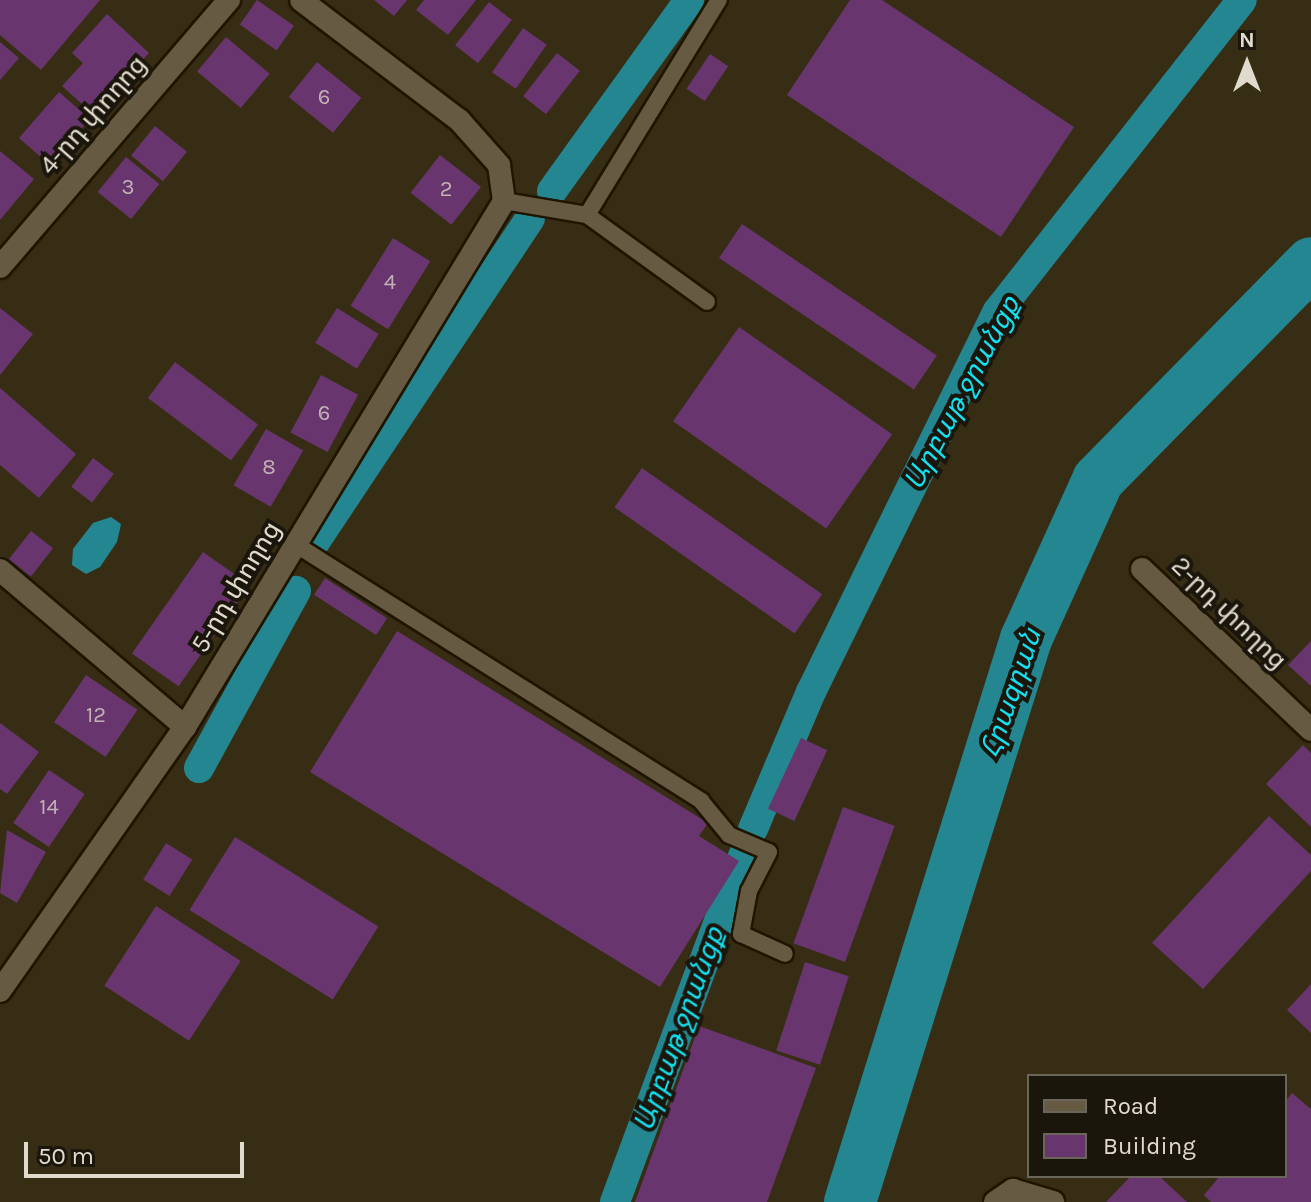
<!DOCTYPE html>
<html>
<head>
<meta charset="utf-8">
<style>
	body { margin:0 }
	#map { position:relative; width:1311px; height:1202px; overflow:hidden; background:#372d15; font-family:Karla,"Noto Sans Armenian",sans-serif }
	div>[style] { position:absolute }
	.water>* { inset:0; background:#248690 }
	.canal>* { height:30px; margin:-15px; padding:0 15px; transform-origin:15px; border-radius:15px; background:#248690 }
	.river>* { height:52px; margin:-26px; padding:0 26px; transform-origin:26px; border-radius:26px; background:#248690 }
	.building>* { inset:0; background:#68356e; transform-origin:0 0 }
	.roads { filter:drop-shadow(2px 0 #1f1500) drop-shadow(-2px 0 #1f1500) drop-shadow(0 2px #1f1500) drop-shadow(0 -2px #1f1500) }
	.service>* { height:16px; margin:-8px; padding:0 8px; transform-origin:8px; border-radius:8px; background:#665b42 }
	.minor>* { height:22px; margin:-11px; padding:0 11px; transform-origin:11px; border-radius:11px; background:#665b42 }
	span { translate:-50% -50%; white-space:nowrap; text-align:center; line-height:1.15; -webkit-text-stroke:8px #1b160c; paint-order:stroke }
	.number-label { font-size:22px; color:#c3b2b5 }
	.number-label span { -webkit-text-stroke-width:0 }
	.street-label { font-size:26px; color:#e1dbcd }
	.water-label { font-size:28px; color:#12dff0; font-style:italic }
	.legend { position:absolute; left:1027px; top:1074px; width:260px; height:104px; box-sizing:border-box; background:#1b160c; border:2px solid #6a6559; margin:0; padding:10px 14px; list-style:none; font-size:24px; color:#e1dbcd }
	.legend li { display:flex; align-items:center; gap:16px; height:40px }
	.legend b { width:40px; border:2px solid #6a6559 }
	.north { position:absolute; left:1207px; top:24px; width:80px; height:80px; -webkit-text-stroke:6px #1b160c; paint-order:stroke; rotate:0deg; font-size:22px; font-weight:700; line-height:32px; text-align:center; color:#e1dbcd }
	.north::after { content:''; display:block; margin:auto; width:28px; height:36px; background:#e1dbcd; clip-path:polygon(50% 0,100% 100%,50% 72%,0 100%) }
	.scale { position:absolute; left:24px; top:1142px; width:220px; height:36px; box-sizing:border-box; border:4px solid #e1dbcd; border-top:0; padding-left:10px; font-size:24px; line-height:28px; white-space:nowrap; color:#e1dbcd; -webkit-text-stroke:6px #1b160c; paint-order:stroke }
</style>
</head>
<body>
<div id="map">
	<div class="water">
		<i style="clip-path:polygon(111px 517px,121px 524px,117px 542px,100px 567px,86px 574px,72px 565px,73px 549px,93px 523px)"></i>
	</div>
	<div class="canal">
		<i style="left:552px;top:191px;width:235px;rotate:-54.3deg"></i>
		<i style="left:313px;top:545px;width:392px;rotate:-56.4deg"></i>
		<i style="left:199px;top:768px;width:202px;rotate:-61.3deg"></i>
		<i style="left:753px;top:829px;width:149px;rotate:-67.1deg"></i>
		<i style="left:811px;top:692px;width:424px;rotate:-63.9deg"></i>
		<i style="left:998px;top:311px;width:395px;rotate:-51.9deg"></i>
		<i style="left:615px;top:1202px;width:369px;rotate:-69.7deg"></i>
	</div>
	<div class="river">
		<i style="left:850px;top:1202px;width:590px;rotate:-72.64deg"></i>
		<i style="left:1026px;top:639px;width:175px;rotate:-65.6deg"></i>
		<i style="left:1098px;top:480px;width:304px;rotate:-45.5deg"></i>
	</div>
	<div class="building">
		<i style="clip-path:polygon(0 0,100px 0,41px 70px,0 35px)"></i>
		<i style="left:257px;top:0;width:45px;height:30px;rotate:35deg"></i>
		<i style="clip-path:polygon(374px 0,407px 0,394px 16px)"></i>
		<i style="clip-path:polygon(424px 0,476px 0,448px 35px,416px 10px)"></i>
		<i style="clip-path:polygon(850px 0,882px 0,1074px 127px,1001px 237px,787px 95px)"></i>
		<i style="left:489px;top:2px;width:29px;height:55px;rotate:38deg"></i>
		<i style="clip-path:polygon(107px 14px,149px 53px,93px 114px,62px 86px,83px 63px,72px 53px)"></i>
		<i style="left:523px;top:28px;width:29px;height:54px;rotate:35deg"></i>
		<i style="left:226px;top:37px;width:57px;height:45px;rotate:40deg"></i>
		<i style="clip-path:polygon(0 42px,19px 58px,0 80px)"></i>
		<i style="left:557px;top:53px;width:29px;height:55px;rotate:38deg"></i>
		<i style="left:710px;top:54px;width:22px;height:42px;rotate:34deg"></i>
		<i style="left:317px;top:62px;width:57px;height:45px;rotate:39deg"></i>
		<i style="left:59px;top:92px;width:41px;height:61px;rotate:41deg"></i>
		<i style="left:155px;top:126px;width:41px;height:38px;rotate:39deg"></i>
		<i style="clip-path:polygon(0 151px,34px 179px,0 220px)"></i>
		<i style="left:440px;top:155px;width:52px;height:48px;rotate:38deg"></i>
		<i style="left:126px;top:157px;width:43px;height:45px;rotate:39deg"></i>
		<i style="left:742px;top:224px;width:235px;height:41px;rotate:34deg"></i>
		<i style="left:393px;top:238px;width:44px;height:80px;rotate:32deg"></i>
		<i style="clip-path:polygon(0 308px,33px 334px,0 375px)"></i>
		<i style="left:337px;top:308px;width:49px;height:41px;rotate:32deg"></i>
		<i style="left:739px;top:327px;width:187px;height:115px;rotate:35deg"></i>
		<i style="left:175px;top:362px;width:104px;height:45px;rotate:37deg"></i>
		<i style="left:321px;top:375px;width:42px;height:65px;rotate:28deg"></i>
		<i style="clip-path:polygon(0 388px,76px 454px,39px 498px,0 465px)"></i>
		<i style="left:266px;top:429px;width:43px;height:65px;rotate:30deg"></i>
		<i style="left:93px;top:458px;width:26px;height:36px;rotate:37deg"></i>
		<i style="left:642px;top:468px;width:220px;height:48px;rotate:35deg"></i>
		<i style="left:31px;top:531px;width:28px;height:36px;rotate:38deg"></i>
		<i style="left:203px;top:552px;width:57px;height:124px;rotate:35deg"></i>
		<i style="left:325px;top:578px;width:74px;height:20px;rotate:33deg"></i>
		<i style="clip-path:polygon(397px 631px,708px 823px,699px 836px,739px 861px,660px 987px,310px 772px)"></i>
		<i style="clip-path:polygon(1311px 641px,1311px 686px,1288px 665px)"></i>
		<i style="left:86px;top:675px;width:62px;height:57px;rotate:34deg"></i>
		<i style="clip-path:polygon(0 723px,39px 752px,7px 794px,0 789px)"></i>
		<i style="left:801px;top:738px;width:29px;height:78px;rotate:25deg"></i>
		<i style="clip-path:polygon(1303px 745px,1311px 753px,1311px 827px,1266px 784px)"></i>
		<i style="left:49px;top:770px;width:43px;height:64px;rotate:34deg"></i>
		<i style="left:843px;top:807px;width:55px;height:145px;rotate:20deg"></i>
		<i style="clip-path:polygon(1269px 816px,1311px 855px,1311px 871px,1203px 989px,1152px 943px)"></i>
		<i style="clip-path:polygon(7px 830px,46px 852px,17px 903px,0 893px)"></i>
		<i style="left:235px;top:837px;width:169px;height:86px;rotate:32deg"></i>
		<i style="left:166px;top:843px;width:31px;height:43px;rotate:32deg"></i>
		<i style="left:156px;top:906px;width:101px;height:95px;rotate:33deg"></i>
		<i style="left:805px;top:962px;width:46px;height:93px;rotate:18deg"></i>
		<i style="clip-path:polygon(1311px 984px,1311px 1033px,1287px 1010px)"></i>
		<i style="clip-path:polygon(699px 1026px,816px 1068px,767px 1202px,635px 1202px)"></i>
		<i style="clip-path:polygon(1292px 1093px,1311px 1109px,1311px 1202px,1211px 1202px,1204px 1195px,1220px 1176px,1285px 1176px,1285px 1102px)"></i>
		<i style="clip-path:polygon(1131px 1176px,1159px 1176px,1187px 1202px,1106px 1202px)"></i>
	</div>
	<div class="roads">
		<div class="service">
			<i style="left:504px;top:201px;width:84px;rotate:9.6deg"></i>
			<i style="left:587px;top:215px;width:148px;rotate:35.9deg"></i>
			<i style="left:587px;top:215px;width:252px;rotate:-58.5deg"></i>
			<i style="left:295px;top:544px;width:481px;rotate:32.3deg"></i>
			<i style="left:701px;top:801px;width:44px;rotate:50.5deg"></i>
			<i style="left:729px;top:835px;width:43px;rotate:23deg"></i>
			<i style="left:769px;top:852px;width:44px;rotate:117.1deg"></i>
			<i style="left:749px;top:891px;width:44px;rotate:100.5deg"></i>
			<i style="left:741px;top:934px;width:48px;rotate:24.4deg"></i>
		</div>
		<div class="minor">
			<i style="left:0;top:267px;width:352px;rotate:-49.4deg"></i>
			<i style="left:1142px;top:569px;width:233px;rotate:43.6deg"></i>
			<i style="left:0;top:570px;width:243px;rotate:40.3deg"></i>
			<i style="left:0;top:991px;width:322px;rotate:-55deg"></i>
			<i style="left:185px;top:727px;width:615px;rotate:-58.76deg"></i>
			<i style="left:504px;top:201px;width:36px;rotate:-98deg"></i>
			<i style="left:499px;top:165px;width:60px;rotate:-131.6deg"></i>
			<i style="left:459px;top:120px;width:198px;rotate:-142.8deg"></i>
			<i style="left:995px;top:1202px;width:22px;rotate:-34deg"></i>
			<i style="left:1013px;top:1190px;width:42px;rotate:16.7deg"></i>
		</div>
	</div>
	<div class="number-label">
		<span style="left:324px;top:98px">6</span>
		<span style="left:128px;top:188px">3</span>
		<span style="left:446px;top:190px">2</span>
		<span style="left:390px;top:283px">4</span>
		<span style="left:324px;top:414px">6</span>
		<span style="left:269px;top:468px">8</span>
		<span style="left:96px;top:716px">12</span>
		<span style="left:49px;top:808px">14</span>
	</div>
	<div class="street-label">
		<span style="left:93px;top:115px;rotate:-49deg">4-րդ փողոց</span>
		<span style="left:236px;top:587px;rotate:-59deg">5-րդ փողոց</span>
		<span style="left:1229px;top:613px;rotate:44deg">2-րդ փողոց</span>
	</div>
	<div class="water-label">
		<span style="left:962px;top:393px;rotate:-62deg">Արբաթ ջրանցք</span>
		<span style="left:1011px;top:693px;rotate:-71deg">Հրազդան</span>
		<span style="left:679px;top:1029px;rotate:-70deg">Արբաթ ջրանցք</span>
	</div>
	<ul class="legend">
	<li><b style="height:10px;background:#665b42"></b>Road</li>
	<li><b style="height:22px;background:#68356e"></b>Building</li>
	</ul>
	<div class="north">N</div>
	<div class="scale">50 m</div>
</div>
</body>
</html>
